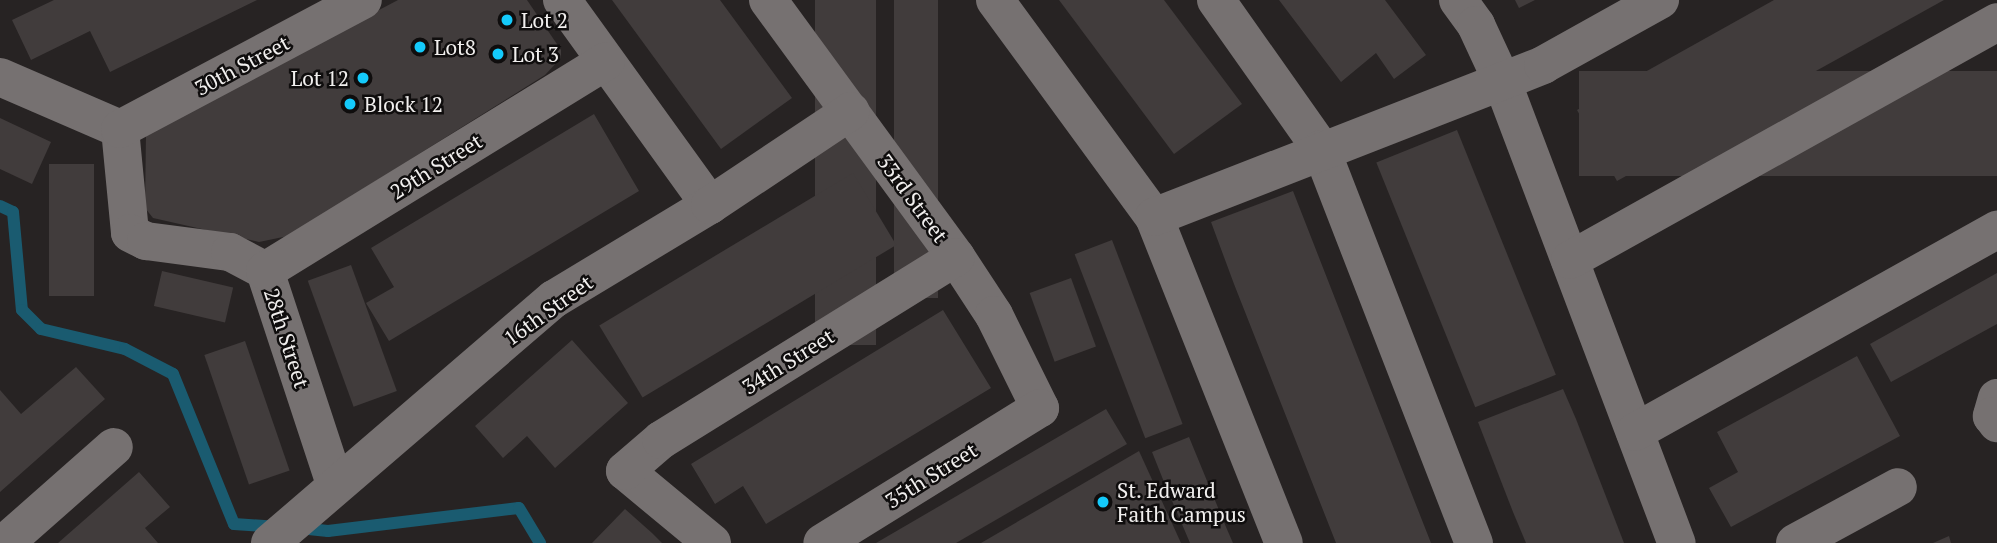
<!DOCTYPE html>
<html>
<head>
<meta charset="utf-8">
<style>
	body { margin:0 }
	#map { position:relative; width:1997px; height:543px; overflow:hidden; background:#272323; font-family:"PT Serif",serif }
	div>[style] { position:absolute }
	.stream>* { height:12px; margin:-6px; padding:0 6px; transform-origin:6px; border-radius:6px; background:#1a5b70 }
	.building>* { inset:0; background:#413c3c; transform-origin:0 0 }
	.minor>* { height:38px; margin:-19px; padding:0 19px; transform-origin:19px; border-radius:19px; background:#767171 }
	.dots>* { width:19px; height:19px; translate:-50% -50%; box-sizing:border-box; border:4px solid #0f0d0d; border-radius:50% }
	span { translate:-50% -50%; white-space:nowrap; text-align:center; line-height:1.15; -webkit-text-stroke:5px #0f0d0d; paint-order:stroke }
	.poi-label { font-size:21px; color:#f1efee }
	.left { translate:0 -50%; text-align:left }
	.right { translate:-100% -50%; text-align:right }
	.street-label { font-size:21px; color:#f1efee }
</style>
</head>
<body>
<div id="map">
	<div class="stream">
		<i style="left:0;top:206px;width:14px;rotate:25deg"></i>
		<i style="left:13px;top:212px;width:98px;rotate:84.8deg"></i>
		<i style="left:22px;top:310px;width:27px;rotate:45deg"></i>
		<i style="left:41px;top:329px;width:86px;rotate:13.4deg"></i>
		<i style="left:125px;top:349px;width:54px;rotate:27.5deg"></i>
		<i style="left:173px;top:374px;width:162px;rotate:67.9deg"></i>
		<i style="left:234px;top:524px;width:44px;rotate:3.9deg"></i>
		<i style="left:299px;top:528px;width:29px;rotate:6deg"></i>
		<i style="left:328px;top:531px;width:192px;rotate:-6.9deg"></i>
		<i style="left:519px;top:508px;width:41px;rotate:59deg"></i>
	</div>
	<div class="building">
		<i style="clip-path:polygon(54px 0,257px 0,110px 72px,90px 31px,31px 60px,12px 20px)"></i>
		<i style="clip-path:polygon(398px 0,527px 0,561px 50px,561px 58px,545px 75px,288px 236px,259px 242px,153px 218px,145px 208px,146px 133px)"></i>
		<i style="clip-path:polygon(612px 0,720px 0,792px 98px,721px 149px)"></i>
		<i style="left:815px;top:0;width:61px;height:345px"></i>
		<i style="left:894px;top:0;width:44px;height:298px"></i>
		<i style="clip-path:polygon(1059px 0,1164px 0,1242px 104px,1174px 154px)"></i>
		<i style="clip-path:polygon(1279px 0,1385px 0,1426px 55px,1394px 79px,1376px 53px,1341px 82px)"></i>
		<i style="clip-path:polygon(1515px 0,1535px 0,1519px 8px)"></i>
		<i style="clip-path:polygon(1774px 0,1944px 0,1617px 181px,1577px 110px)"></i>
		<i style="left:1997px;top:71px;width:105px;height:418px;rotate:90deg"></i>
		<i style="clip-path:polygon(594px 114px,639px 191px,389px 341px,366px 303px,394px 287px,371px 248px)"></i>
		<i style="clip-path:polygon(0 118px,51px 142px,32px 184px,0 169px)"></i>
		<i style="left:1457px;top:130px;width:264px;height:87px;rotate:68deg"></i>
		<i style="left:49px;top:164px;width:45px;height:132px"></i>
		<i style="left:853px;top:173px;width:84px;height:296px;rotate:59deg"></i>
		<i style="clip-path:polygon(1293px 191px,1352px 342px,1431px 543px,1336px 543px,1234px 284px,1211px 222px)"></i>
		<i style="left:1112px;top:240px;width:197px;height:40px;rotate:69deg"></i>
		<i style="left:351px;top:265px;width:134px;height:46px;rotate:70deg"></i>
		<i style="left:162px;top:271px;width:73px;height:36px;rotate:13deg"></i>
		<i style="clip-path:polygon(1997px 273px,1997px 324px,1891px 382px,1870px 344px)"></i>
		<i style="left:1071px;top:278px;width:73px;height:44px;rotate:70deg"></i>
		<i style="clip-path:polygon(943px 310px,991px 388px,766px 524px,743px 486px,715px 504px,691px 464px)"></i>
		<i style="clip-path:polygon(572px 340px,628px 403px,555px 468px,527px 436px,503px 458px,475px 426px)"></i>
		<i style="left:245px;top:341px;width:137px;height:43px;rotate:71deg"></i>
		<i style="clip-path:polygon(1857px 356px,1900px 436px,1731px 527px,1709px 488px,1738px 472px,1717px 432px)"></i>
		<i style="clip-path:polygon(76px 367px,105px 399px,0 492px,0 390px,21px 414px)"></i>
		<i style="clip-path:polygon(1563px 389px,1576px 419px,1624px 543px,1526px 543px,1513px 512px,1478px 422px)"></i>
		<i style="clip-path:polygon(1106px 409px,1127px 444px,956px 543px,876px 543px)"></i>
		<i style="clip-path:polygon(1189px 437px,1226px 527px,1233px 543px,1190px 543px,1164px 482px,1152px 452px)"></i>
		<i style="clip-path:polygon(1139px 451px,1181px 543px,981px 543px)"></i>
		<i style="clip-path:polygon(139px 472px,170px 507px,145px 528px,158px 543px,58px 543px)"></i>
		<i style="clip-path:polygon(625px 509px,652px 533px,662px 543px,592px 543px)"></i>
		<i style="clip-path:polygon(1949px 536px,1951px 543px,1933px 543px)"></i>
	</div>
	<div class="minor">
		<i style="left:562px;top:0;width:253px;rotate:54.2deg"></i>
		<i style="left:768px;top:0;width:318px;rotate:53.8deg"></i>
		<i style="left:956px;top:257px;width:69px;rotate:56.8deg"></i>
		<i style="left:994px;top:315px;width:104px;rotate:63.7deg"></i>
		<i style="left:1040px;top:408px;width:256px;rotate:148.2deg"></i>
		<i style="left:995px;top:0;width:269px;rotate:53.8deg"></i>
		<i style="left:1154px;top:217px;width:351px;rotate:68.3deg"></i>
		<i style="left:1216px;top:0;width:182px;rotate:54.8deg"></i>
		<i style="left:1321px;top:149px;width:423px;rotate:68.8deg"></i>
		<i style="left:1458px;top:0;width:31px;rotate:54deg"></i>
		<i style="left:1476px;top:25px;width:62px;rotate:65.1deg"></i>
		<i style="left:1502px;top:81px;width:494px;rotate:69.3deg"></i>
		<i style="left:0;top:77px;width:131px;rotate:23.4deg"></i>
		<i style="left:120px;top:129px;width:104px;rotate:84.5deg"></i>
		<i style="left:130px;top:233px;width:18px;rotate:27deg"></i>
		<i style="left:146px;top:241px;width:85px;rotate:7.5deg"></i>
		<i style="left:230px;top:252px;width:40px;rotate:28deg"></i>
		<i style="left:265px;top:271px;width:224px;rotate:71.8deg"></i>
		<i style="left:120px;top:129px;width:275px;rotate:-28deg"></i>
		<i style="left:1154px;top:217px;width:418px;rotate:-21.3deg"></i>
		<i style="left:1543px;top:65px;width:134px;rotate:-29.1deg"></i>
		<i style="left:1570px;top:260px;width:489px;rotate:-29.1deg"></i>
		<i style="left:265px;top:271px;width:400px;rotate:-31.6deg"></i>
		<i style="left:1997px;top:398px;width:19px;rotate:106deg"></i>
		<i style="left:1992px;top:416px;width:9px;rotate:54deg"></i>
		<i style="left:1635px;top:432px;width:415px;rotate:-29.2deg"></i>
		<i style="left:5px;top:543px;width:145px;rotate:-41.4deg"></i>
		<i style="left:270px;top:543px;width:374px;rotate:-40.7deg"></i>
		<i style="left:554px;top:299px;width:182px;rotate:-31.1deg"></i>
		<i style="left:710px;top:205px;width:169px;rotate:-33.7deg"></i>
		<i style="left:712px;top:543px;width:113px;rotate:-140.4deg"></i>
		<i style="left:625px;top:471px;width:48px;rotate:-40.7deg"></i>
		<i style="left:661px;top:440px;width:347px;rotate:-31.8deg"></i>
		<i style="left:1795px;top:543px;width:117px;rotate:-28.5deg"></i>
	</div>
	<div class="dots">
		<i style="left:507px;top:20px;background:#14cafb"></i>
		<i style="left:420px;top:47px;background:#14cafb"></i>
		<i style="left:498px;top:54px;background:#14cafb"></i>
		<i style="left:363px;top:78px;background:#14cafb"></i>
		<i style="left:350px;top:104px;background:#14cafb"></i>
		<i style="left:1103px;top:502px;background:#14cafb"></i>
	</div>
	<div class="poi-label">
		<span class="left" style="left:521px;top:20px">Lot 2</span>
		<span class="left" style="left:434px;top:47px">Lot8</span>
		<span class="left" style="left:512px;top:54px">Lot 3</span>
		<span class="right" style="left:349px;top:78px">Lot 12</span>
		<span class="left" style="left:364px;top:104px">Block 12</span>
		<span class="left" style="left:1117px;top:502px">St. Edward<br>Faith Campus</span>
	</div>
	<div class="street-label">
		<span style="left:242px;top:65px;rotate:-28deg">30th Street</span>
		<span style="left:436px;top:166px;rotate:-32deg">29th Street</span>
		<span style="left:913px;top:198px;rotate:54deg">33rd Street</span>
		<span style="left:548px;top:310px;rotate:-36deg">16th Street</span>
		<span style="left:287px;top:338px;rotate:72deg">28th Street</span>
		<span style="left:788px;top:361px;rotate:-32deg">34th Street</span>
		<span style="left:931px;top:475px;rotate:-32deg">35th Street</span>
	</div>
</div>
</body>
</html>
